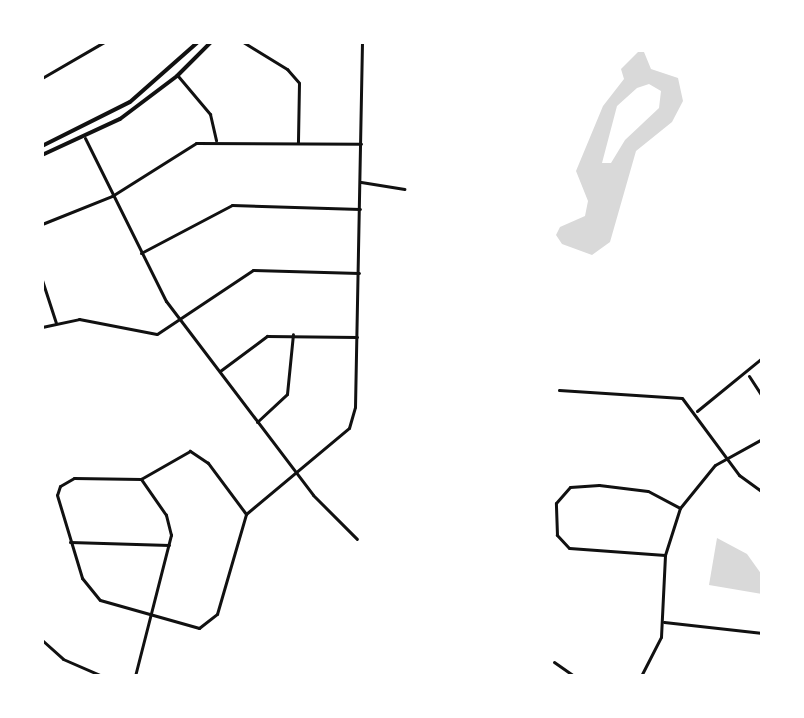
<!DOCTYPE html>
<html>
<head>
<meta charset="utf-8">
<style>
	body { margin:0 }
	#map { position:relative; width:804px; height:718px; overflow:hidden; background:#fff; font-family:"Open Sans",sans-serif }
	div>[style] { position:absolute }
	.water>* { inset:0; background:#d9d9d9 }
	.minor>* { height:3px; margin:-1.5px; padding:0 1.5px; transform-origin:1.5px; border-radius:1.5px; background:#111 }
	.tertiary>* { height:3px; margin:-1.5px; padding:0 1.5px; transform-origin:1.5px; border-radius:1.5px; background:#111 }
	.primary>* { height:4px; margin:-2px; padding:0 2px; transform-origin:2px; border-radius:2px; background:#111 }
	span { translate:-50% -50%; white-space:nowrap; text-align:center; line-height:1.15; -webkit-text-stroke:7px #fff; paint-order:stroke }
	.frame { position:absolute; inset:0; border:44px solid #fff; pointer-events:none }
</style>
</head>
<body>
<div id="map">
	<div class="water">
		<i style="clip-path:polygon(evenodd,638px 52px,644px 52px,651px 69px,678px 78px,683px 101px,672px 122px,636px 151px,610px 242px,592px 255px,562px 244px,556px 235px,560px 227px,585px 216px,588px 201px,576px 171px,603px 106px,624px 79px,621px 69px,638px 52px,649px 84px,661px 91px,659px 108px,625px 140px,611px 163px,602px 163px,617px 106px,637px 88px,649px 84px)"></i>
		<i style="clip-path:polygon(717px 538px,747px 554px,762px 575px,762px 594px,709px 585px)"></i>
	</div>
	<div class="minor">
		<i style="left:243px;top:42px;width:52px;rotate:31.5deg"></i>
		<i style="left:287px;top:69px;width:18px;rotate:49deg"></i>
		<i style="left:299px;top:83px;width:60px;rotate:91deg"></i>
		<i style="left:178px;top:76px;width:50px;rotate:49.9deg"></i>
		<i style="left:210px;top:114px;width:27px;rotate:77deg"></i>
		<i style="left:42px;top:78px;width:72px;rotate:-30.1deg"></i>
		<i style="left:85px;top:138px;width:182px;rotate:63.6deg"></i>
		<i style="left:166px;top:301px;width:243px;rotate:52.8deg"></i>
		<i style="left:313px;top:495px;width:62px;rotate:45deg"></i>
		<i style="left:361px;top:182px;width:44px;rotate:9.2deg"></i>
		<i style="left:42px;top:224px;width:75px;rotate:-21.8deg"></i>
		<i style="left:112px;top:196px;width:99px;rotate:-32.2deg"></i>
		<i style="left:196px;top:143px;width:165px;rotate:0.3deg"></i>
		<i style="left:141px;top:253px;width:103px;rotate:-27.8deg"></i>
		<i style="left:232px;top:205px;width:128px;rotate:1.8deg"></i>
		<i style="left:42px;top:280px;width:45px;rotate:72deg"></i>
		<i style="left:42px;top:327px;width:38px;rotate:-12deg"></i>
		<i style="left:79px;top:319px;width:79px;rotate:10.9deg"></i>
		<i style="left:157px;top:334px;width:115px;rotate:-33.7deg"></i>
		<i style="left:253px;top:270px;width:106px;rotate:1.6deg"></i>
		<i style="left:220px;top:371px;width:59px;rotate:-36.7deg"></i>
		<i style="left:267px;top:336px;width:90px;rotate:0.6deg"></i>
		<i style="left:749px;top:376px;width:24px;rotate:57deg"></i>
		<i style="left:559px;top:390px;width:123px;rotate:3.7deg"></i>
		<i style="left:682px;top:398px;width:96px;rotate:53.5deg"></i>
		<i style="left:739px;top:475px;width:29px;rotate:36deg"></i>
		<i style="left:697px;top:411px;width:84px;rotate:-39.2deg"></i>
		<i style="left:257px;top:422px;width:41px;rotate:-43deg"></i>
		<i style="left:287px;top:394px;width:60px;rotate:-84.3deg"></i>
		<i style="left:246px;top:514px;width:64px;rotate:-126.7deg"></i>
		<i style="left:208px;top:463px;width:22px;rotate:-146deg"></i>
		<i style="left:190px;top:451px;width:56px;rotate:150.3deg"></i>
		<i style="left:141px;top:479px;width:67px;rotate:-179.1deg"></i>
		<i style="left:74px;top:478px;width:16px;rotate:150deg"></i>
		<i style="left:60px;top:486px;width:9px;rotate:108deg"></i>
		<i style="left:57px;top:495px;width:87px;rotate:73.2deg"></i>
		<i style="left:82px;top:578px;width:28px;rotate:51deg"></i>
		<i style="left:100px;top:600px;width:103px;rotate:15.8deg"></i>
		<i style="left:199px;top:628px;width:23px;rotate:-38deg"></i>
		<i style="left:217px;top:614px;width:104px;rotate:-73.8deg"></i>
		<i style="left:246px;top:514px;width:134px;rotate:-39.9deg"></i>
		<i style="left:349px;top:428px;width:22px;rotate:-74deg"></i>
		<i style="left:355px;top:407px;width:365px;rotate:-88.9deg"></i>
		<i style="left:70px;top:542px;width:99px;rotate:1.7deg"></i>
		<i style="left:665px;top:555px;width:96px;rotate:-175.8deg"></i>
		<i style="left:569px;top:548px;width:18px;rotate:-133deg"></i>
		<i style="left:557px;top:535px;width:32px;rotate:-92deg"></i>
		<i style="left:556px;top:503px;width:21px;rotate:-49deg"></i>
		<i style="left:570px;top:487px;width:29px;rotate:-4deg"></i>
		<i style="left:599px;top:485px;width:49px;rotate:7deg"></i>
		<i style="left:648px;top:491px;width:36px;rotate:28deg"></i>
		<i style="left:664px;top:622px;width:99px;rotate:6.4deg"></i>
		<i style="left:42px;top:640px;width:28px;rotate:42deg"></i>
		<i style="left:63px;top:659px;width:43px;rotate:23.6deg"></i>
		<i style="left:554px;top:662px;width:24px;rotate:35deg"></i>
		<i style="left:135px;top:676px;width:146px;rotate:-75.7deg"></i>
		<i style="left:171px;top:535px;width:21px;rotate:-104deg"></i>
		<i style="left:166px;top:515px;width:44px;rotate:-124.8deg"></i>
	</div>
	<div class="tertiary">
		<i style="left:641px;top:676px;width:44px;rotate:-62.9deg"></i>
		<i style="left:661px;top:637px;width:82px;rotate:-87.2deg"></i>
		<i style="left:665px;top:555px;width:49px;rotate:-72.3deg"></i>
		<i style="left:680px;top:508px;width:55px;rotate:-50.9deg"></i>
		<i style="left:715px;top:465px;width:54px;rotate:-29deg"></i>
	</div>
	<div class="primary">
		<i style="left:42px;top:146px;width:98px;rotate:-26.6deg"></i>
		<i style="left:130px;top:102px;width:91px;rotate:-41.4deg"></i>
		<i style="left:42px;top:155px;width:86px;rotate:-24.8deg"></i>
		<i style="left:120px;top:119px;width:71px;rotate:-37deg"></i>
		<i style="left:177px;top:76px;width:48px;rotate:-45deg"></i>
	</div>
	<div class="frame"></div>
</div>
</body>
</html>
